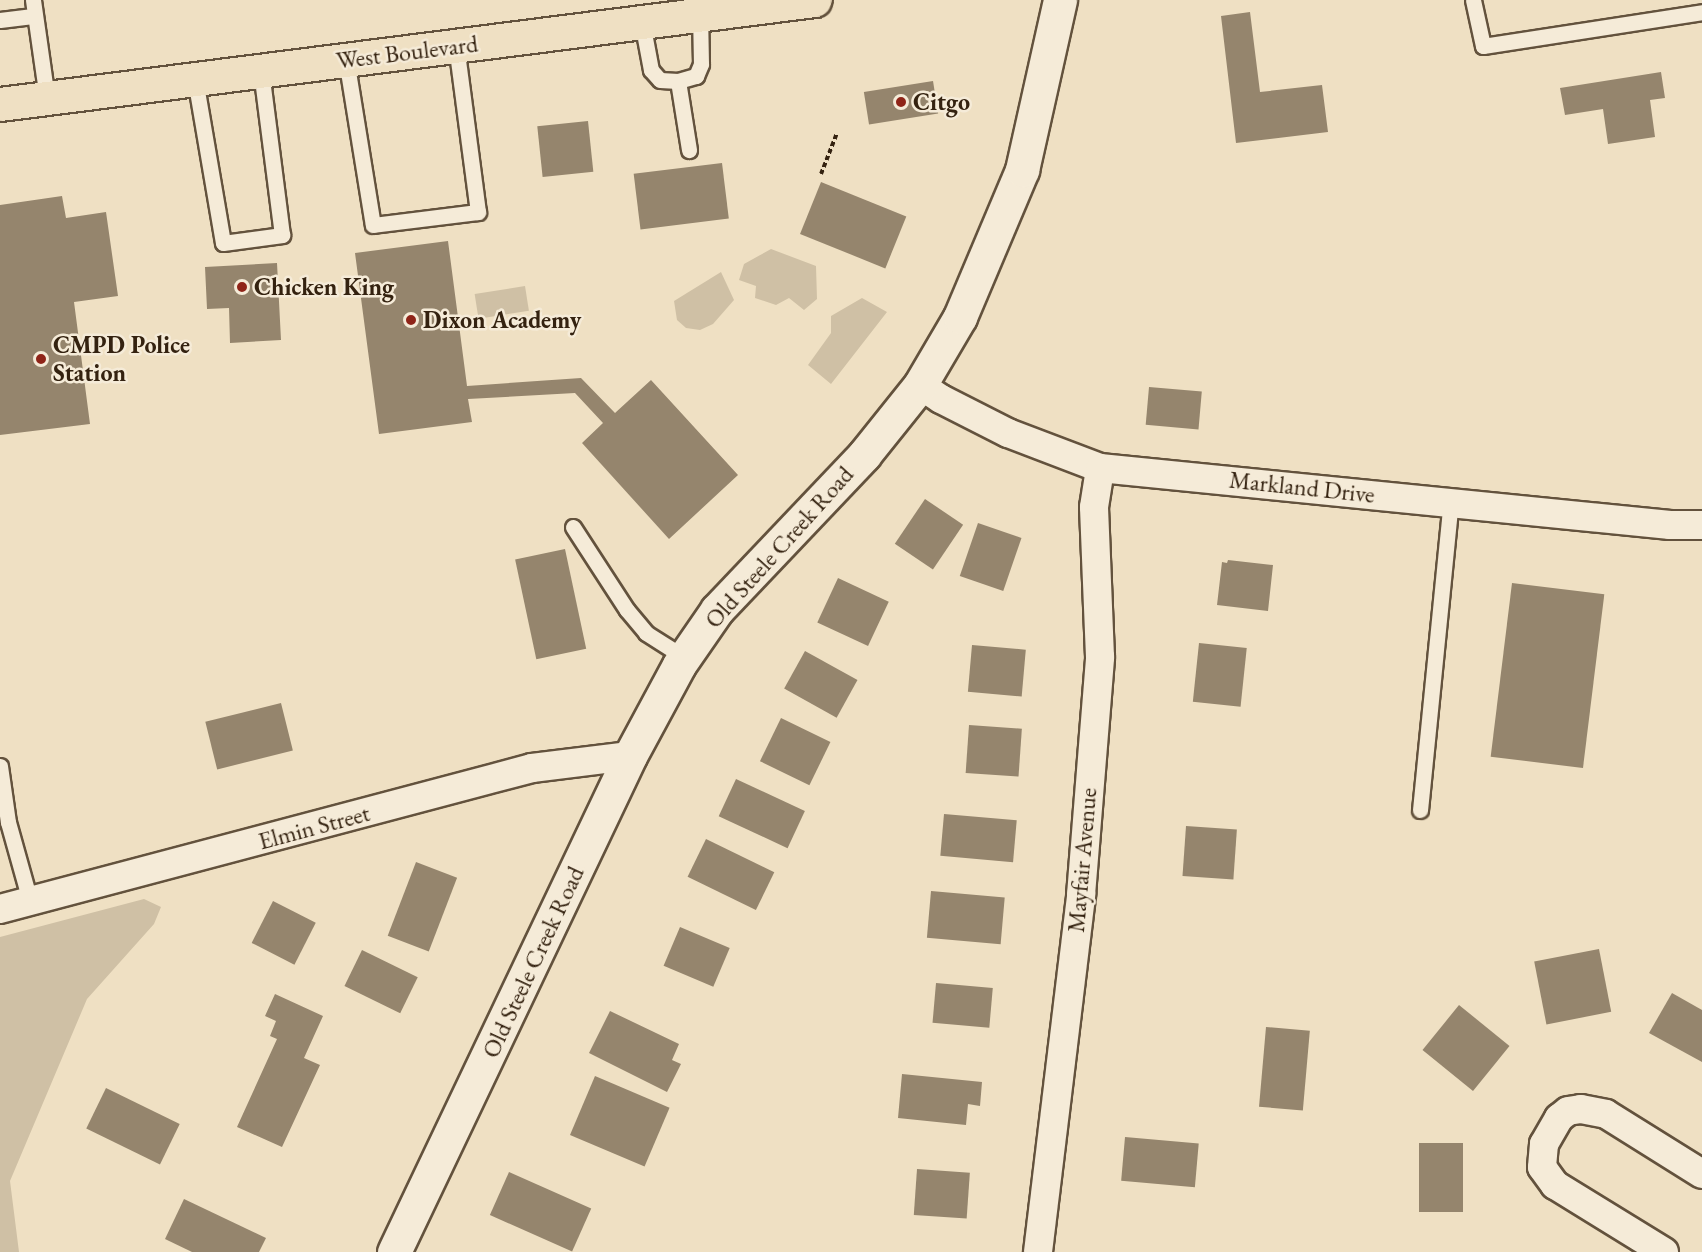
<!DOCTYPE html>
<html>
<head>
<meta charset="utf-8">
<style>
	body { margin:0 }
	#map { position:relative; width:1702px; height:1252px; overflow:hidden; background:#efe0c3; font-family:"EB Garamond",serif }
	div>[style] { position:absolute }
	.green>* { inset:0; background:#cfc0a5; transform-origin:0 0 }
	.building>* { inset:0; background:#95856d; transform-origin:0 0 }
	.path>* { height:4px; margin-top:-2px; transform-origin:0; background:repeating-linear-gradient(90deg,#342210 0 4.5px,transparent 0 7.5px) }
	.roads { filter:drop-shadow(2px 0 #63523d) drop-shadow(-2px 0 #63523d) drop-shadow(0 2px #63523d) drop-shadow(0 -2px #63523d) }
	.service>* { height:15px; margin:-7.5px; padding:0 7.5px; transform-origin:7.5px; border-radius:7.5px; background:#f5ebd8 }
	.minor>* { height:28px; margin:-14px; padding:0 14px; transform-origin:14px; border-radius:14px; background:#f5ebd8 }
	.secondary>* { height:33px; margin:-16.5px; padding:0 16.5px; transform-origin:16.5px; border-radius:16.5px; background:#f5ebd8 }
	.primary>* { height:33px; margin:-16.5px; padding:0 16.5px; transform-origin:16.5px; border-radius:16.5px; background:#efe0c3 }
	.dots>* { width:16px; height:16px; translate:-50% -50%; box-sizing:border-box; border:3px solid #f5ebd8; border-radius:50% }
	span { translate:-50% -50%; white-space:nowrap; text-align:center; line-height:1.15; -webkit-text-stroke:5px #f5ebd8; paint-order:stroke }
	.street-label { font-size:24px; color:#342210 }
	.poi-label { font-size:24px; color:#342210; font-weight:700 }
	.left { translate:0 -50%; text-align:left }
</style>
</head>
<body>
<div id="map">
	<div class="green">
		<i style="clip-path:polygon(771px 249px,816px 266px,817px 299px,804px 310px,789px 298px,776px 305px,755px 298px,756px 286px,739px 280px,744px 264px)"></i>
		<i style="clip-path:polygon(721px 272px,734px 300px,713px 324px,700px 330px,686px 328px,677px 320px,674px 301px)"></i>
		<i style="left:525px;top:286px;width:25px;height:51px;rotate:81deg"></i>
		<i style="clip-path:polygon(862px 298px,887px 312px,831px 384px,808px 365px,831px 333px,831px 316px)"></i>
		<i style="clip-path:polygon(144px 899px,161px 907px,154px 924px,87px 999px,10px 1181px,19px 1252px,0 1252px,0 937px)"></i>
	</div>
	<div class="building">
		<i style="clip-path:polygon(1250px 12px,1260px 92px,1322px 85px,1328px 132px,1236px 143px,1221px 16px)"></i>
		<i style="clip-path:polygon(1661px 72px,1665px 98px,1650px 100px,1655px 137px,1608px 144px,1603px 109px,1565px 115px,1560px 88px)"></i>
		<i style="left:933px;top:81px;width:33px;height:70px;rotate:81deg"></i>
		<i style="left:588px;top:121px;width:51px;height:51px;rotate:84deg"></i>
		<i style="left:722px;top:163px;width:56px;height:89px;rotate:83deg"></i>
		<i style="left:821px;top:182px;width:92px;height:56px;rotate:22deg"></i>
		<i style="clip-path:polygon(62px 196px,66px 218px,106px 212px,118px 296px,74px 302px,90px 424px,0 435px,0 205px)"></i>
		<i style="clip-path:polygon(448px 241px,467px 386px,581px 378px,615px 413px,651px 380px,738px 475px,669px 539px,582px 443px,603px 423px,575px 393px,468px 399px,472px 422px,379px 434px,355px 253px)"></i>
		<i style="clip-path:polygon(277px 263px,281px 340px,230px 343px,229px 308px,207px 309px,205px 267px)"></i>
		<i style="left:1149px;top:387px;width:53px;height:38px;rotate:5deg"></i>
		<i style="left:925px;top:499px;width:46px;height:54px;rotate:34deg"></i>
		<i style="left:978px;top:523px;width:46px;height:56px;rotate:19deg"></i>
		<i style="left:565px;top:549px;width:102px;height:51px;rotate:78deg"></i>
		<i style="clip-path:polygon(1228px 560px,1273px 565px,1268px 611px,1217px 605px,1222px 562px,1227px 563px)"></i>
		<i style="left:838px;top:578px;width:56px;height:49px;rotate:25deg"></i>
		<i style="left:1512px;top:583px;width:93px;height:175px;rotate:7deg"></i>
		<i style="left:1199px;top:643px;width:48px;height:59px;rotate:6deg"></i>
		<i style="left:972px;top:645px;width:54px;height:47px;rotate:5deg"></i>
		<i style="left:805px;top:651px;width:60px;height:43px;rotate:29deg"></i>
		<i style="left:281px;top:703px;width:49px;height:78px;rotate:76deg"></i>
		<i style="left:781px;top:718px;width:55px;height:48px;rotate:26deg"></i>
		<i style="left:969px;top:725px;width:53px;height:48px;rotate:4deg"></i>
		<i style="left:736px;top:779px;width:76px;height:41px;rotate:25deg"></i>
		<i style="left:944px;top:814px;width:73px;height:42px;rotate:5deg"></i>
		<i style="left:1186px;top:826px;width:51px;height:50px;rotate:4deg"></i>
		<i style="left:706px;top:839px;width:76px;height:42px;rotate:26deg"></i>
		<i style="left:416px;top:862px;width:44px;height:79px;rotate:21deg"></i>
		<i style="left:931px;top:891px;width:74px;height:47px;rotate:5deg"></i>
		<i style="left:273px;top:901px;width:48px;height:47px;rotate:27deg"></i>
		<i style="left:680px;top:927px;width:54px;height:42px;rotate:23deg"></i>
		<i style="left:1599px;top:949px;width:64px;height:66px;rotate:79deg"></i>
		<i style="left:362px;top:950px;width:62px;height:40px;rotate:26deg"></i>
		<i style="left:936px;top:983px;width:57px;height:40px;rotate:5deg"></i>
		<i style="clip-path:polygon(1672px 993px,1702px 1010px,1702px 1062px,1649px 1033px)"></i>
		<i style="clip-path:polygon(275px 994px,323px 1016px,304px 1058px,320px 1065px,282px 1147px,237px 1127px,277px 1039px,270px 1036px,276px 1021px,265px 1016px)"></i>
		<i style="left:1459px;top:1005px;width:65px;height:58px;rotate:39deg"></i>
		<i style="clip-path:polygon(610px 1011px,679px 1044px,672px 1060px,681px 1064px,667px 1092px,589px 1053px)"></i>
		<i style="left:1266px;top:1027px;width:44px;height:80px;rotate:5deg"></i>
		<i style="clip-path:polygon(902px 1074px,982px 1082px,980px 1106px,968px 1104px,966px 1125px,898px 1118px)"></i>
		<i style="left:595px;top:1076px;width:81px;height:64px;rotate:23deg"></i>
		<i style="left:106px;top:1088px;width:82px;height:45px;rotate:26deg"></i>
		<i style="left:1125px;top:1137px;width:74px;height:44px;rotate:5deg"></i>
		<i style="left:1463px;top:1143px;width:69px;height:44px;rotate:90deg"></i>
		<i style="left:917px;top:1169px;width:53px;height:46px;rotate:4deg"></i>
		<i style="left:509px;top:1172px;width:90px;height:47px;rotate:24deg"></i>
		<i style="clip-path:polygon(184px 1199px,266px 1238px,259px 1252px,192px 1252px,165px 1239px)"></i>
	</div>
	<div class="path">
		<i style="left:821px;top:174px;width:44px;rotate:-68.7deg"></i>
	</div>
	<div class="roads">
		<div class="service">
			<i style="left:33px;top:0;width:99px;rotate:81.9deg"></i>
			<i style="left:1473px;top:0;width:47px;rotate:77.7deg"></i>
			<i style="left:1483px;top:46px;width:222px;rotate:-8.8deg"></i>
			<i style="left:0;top:20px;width:35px;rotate:-7deg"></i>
			<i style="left:642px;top:22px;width:49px;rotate:79.4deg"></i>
			<i style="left:651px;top:70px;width:13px;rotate:48deg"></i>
			<i style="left:660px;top:80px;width:18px;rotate:3deg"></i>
			<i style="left:678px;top:81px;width:19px;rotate:-16deg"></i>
			<i style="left:696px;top:76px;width:13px;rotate:-67deg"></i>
			<i style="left:701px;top:64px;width:50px;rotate:-91.1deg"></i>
			<i style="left:346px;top:59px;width:168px;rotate:80.8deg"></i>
			<i style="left:373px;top:225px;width:106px;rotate:-7.1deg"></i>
			<i style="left:478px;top:212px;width:167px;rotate:-97.5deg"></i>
			<i style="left:195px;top:79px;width:166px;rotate:80.3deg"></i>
			<i style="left:223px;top:243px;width:60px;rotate:-7.7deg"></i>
			<i style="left:282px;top:235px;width:166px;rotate:-97.3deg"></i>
			<i style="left:678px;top:81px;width:70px;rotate:80.9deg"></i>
			<i style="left:573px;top:527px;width:99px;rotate:57deg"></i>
			<i style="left:627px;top:610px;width:30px;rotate:50deg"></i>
			<i style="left:646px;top:633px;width:45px;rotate:32.3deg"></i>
			<i style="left:0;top:766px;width:57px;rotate:81.9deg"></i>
			<i style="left:8px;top:822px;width:82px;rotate:74.4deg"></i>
			<i style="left:1420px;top:810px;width:310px;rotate:-84.3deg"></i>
		</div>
		<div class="minor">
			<i style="left:920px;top:385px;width:25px;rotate:34deg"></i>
			<i style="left:941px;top:399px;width:75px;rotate:26.9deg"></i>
			<i style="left:1008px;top:433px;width:98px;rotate:20.8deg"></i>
			<i style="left:1100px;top:468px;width:573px;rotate:5.71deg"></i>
			<i style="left:1670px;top:525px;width:32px"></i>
			<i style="left:0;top:909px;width:550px;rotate:-14.84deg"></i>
			<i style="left:532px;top:768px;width:99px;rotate:-7deg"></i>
			<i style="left:1038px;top:1252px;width:360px;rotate:-83.1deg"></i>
			<i style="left:1081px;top:895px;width:239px;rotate:-85.4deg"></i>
			<i style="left:1100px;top:657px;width:150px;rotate:-92.3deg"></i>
			<i style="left:1094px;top:507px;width:39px;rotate:-81deg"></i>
			<i style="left:1664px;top:1252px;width:128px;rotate:-148.4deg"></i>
			<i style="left:1555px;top:1185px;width:22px;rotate:-126deg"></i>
			<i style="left:1542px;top:1167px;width:23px;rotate:-85deg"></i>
			<i style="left:1544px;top:1144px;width:30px;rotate:-60deg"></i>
			<i style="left:1559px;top:1118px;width:11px;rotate:-38deg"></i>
			<i style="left:1568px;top:1111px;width:13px;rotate:-9deg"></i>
			<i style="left:1581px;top:1109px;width:25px;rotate:11deg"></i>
			<i style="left:1606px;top:1114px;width:113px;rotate:32deg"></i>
		</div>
		<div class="secondary">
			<i style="left:394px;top:1252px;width:549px;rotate:-64.55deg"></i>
			<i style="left:630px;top:756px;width:103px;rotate:-61.7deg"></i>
			<i style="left:679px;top:665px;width:67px;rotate:-55.4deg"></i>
			<i style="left:717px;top:610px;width:214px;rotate:-46.5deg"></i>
			<i style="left:864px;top:455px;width:90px;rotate:-51.3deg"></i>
			<i style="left:920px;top:385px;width:79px;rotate:-59.5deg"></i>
			<i style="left:960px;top:317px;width:160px;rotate:-67.1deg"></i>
			<i style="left:1022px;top:170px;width:174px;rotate:-77.4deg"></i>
		</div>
		<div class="primary">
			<i style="left:0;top:104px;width:821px;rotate:-7.28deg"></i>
		</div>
	</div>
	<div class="dots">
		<i style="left:901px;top:102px;background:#8f2418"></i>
		<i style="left:242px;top:287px;background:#8f2418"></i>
		<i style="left:411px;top:320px;background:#8f2418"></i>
		<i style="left:41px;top:359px;background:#8f2418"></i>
	</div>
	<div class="street-label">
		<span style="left:407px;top:52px;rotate:-7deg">West Boulevard</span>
		<span style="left:1302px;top:487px;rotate:6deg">Markland Drive</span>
		<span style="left:779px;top:547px;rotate:-48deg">Old Steele Creek Road</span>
		<span style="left:314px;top:827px;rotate:-15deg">Elmin Street</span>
		<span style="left:1082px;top:860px;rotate:-85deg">Mayfair Avenue</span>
		<span style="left:533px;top:962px;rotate:-65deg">Old Steele Creek Road</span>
	</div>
	<div class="poi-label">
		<span class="left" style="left:913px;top:102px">Citgo</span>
		<span class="left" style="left:254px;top:287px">Chicken King</span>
		<span class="left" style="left:423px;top:320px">Dixon Academy</span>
		<span class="left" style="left:53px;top:359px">CMPD Police<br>Station</span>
	</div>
</div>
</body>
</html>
